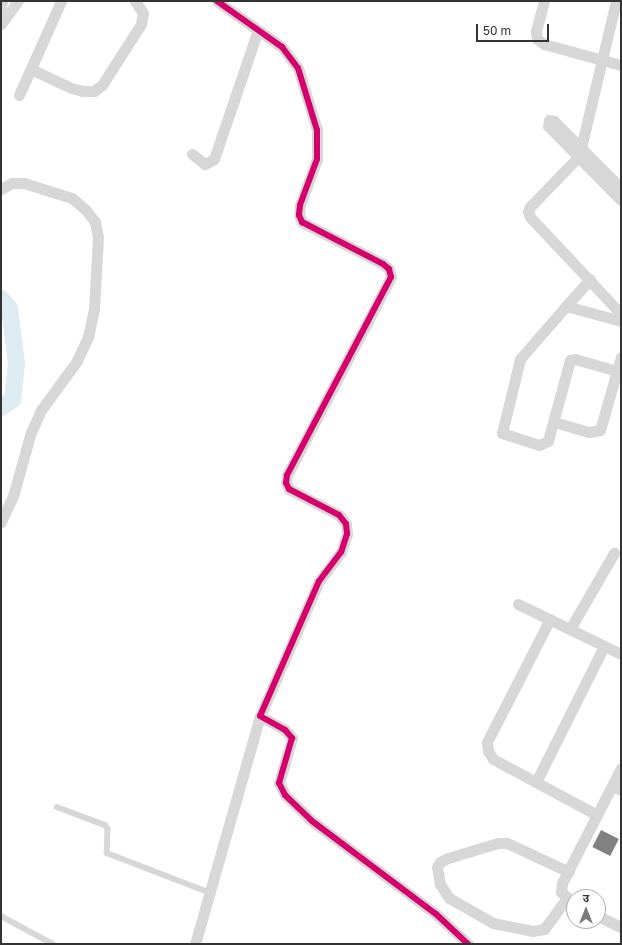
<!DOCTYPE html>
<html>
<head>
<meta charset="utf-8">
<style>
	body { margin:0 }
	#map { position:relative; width:622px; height:945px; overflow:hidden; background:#fff; font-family:"Golos Text","Noto Sans Devanagari",sans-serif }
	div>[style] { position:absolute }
	.river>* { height:17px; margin:-8.5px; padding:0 8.5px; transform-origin:8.5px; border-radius:8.5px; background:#ddebf3 }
	.building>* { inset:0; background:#818181; transform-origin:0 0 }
	.service>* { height:5.5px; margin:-2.75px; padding:0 2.75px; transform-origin:2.75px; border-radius:2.75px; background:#d7d7d7 }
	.minor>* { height:11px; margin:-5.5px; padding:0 5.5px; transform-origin:5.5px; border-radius:5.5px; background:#d7d7d7 }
	.cycleway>* { height:6px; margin:-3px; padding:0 3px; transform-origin:3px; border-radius:3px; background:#d6006c }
	span { translate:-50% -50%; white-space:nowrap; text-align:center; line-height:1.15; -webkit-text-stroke:4px #fff; paint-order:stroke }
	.frame { position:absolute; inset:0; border:2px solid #333; pointer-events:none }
	.north { position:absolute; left:566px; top:889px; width:40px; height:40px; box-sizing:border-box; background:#fff; border:1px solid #adadad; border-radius:50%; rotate:0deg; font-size:11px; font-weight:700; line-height:16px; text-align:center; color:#333 }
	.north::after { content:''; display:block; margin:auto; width:14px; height:18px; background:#7a7a7a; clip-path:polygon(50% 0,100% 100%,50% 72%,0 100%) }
	.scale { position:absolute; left:476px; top:24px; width:73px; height:18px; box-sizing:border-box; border:2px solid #333; border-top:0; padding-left:5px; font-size:12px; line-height:14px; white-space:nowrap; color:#333; -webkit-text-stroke:3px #fff; paint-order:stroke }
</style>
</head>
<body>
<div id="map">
	<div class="river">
		<i style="left:1px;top:298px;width:13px;rotate:51deg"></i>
		<i style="left:9px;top:308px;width:55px;rotate:82.7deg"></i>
		<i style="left:16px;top:363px;width:36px;rotate:96deg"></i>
		<i style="left:12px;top:399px;width:14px;rotate:144deg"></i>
	</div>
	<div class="building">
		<i style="left:601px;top:830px;width:20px;height:19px;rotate:27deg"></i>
	</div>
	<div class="service">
		<i style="left:1px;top:13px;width:13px;rotate:-67deg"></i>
		<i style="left:57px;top:807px;width:51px;rotate:20.6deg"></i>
		<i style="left:105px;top:825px;width:5px;rotate:53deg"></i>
		<i style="left:108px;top:829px;width:24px;rotate:92deg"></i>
		<i style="left:107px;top:853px;width:108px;rotate:21.1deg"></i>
		<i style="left:1px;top:916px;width:59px;rotate:28.3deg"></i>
	</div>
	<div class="minor">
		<i style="left:217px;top:1px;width:80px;rotate:35.3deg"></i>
		<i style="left:282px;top:47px;width:26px;rotate:53deg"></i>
		<i style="left:298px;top:68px;width:65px;rotate:73deg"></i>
		<i style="left:317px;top:130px;width:29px;rotate:90deg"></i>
		<i style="left:317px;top:159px;width:49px;rotate:110.3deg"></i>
		<i style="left:300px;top:205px;width:10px;rotate:96deg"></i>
		<i style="left:299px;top:215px;width:8px;rotate:67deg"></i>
		<i style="left:302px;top:222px;width:91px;rotate:27.4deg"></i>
		<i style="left:383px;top:264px;width:8px;rotate:40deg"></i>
		<i style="left:389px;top:269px;width:8px;rotate:76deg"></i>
		<i style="left:391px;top:277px;width:224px;rotate:117.7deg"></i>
		<i style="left:287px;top:475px;width:8px;rotate:97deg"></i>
		<i style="left:286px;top:483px;width:7px;rotate:63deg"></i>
		<i style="left:289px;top:489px;width:56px;rotate:27.5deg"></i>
		<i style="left:339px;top:515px;width:11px;rotate:52deg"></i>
		<i style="left:346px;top:524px;width:10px;rotate:84deg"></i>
		<i style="left:347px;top:534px;width:19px;rotate:108deg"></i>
		<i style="left:341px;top:552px;width:36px;rotate:127deg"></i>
		<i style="left:319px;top:581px;width:147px;rotate:113.6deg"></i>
		<i style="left:260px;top:716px;width:29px;rotate:29deg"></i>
		<i style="left:285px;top:730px;width:11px;rotate:49deg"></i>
		<i style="left:292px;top:738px;width:47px;rotate:106.1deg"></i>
		<i style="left:279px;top:783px;width:13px;rotate:63deg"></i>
		<i style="left:285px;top:795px;width:37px;rotate:44deg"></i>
		<i style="left:312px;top:821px;width:155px;rotate:36.9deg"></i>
		<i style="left:436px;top:914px;width:44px;rotate:43.2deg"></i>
		<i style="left:544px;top:1px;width:31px;rotate:105deg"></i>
		<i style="left:536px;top:31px;width:8px;rotate:83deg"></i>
		<i style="left:537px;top:39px;width:9px;rotate:36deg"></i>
		<i style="left:544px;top:44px;width:80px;rotate:15.3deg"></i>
		<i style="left:616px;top:1px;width:159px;rotate:103.4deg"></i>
		<i style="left:579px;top:156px;width:71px;rotate:133.9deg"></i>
		<i style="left:530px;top:207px;width:5px;rotate:112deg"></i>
		<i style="left:528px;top:212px;width:5px;rotate:68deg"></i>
		<i style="left:530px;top:217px;width:133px;rotate:46.8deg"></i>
		<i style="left:1px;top:24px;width:29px;rotate:-54deg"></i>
		<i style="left:31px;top:69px;width:44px;rotate:25.4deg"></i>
		<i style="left:71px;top:88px;width:12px;rotate:14deg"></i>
		<i style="left:83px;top:91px;width:11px"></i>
		<i style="left:94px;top:91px;width:10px;rotate:-37deg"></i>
		<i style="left:102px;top:85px;width:72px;rotate:-57.4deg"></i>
		<i style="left:141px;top:24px;width:11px;rotate:-80deg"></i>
		<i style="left:143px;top:13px;width:14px;rotate:-124deg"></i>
		<i style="left:19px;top:95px;width:103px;rotate:-65.9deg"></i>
		<i style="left:192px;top:154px;width:16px;rotate:38deg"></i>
		<i style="left:205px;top:164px;width:10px;rotate:-29deg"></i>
		<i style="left:214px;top:159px;width:136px;rotate:-71.2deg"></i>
		<i style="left:621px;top:188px;width:95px;rotate:-135deg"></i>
		<i style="left:554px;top:121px;width:5px;rotate:-169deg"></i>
		<i style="left:549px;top:120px;width:6px;rotate:99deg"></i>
		<i style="left:548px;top:126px;width:104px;rotate:45.4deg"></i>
		<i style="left:1px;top:189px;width:13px;rotate:-29deg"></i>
		<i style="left:12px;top:183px;width:12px"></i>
		<i style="left:24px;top:183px;width:50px;rotate:17.4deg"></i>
		<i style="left:72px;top:198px;width:18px;rotate:41deg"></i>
		<i style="left:86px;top:210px;width:15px;rotate:53deg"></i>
		<i style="left:95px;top:222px;width:15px;rotate:79deg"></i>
		<i style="left:98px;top:237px;width:72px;rotate:93.2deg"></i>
		<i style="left:94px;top:309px;width:29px;rotate:102deg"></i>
		<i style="left:88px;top:337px;width:26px;rotate:115deg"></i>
		<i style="left:77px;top:361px;width:61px;rotate:126.3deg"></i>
		<i style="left:41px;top:410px;width:24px;rotate:114deg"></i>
		<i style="left:31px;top:432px;width:66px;rotate:105.7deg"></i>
		<i style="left:13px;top:496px;width:29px;rotate:115deg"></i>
		<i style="left:566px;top:306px;width:36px;rotate:-48deg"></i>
		<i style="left:617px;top:371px;width:44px;rotate:-164.1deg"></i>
		<i style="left:575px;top:359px;width:5px;rotate:169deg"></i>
		<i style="left:570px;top:360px;width:84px;rotate:105.2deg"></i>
		<i style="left:548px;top:441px;width:10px;rotate:156deg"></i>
		<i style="left:539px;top:445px;width:39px;rotate:-162deg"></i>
		<i style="left:502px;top:433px;width:76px;rotate:-76.3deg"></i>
		<i style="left:520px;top:359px;width:70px;rotate:-49deg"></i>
		<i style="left:566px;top:306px;width:57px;rotate:15.3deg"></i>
		<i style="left:554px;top:422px;width:36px;rotate:16deg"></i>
		<i style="left:589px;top:432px;width:11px;rotate:-10deg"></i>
		<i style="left:600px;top:430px;width:76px;rotate:-74deg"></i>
		<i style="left:518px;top:604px;width:114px;rotate:25.9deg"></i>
		<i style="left:550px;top:619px;width:138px;rotate:117.1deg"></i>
		<i style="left:487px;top:742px;width:9px;rotate:84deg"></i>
		<i style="left:488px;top:751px;width:9px;rotate:58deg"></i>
		<i style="left:493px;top:759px;width:118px;rotate:28.3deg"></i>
		<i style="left:570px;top:629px;width:88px;rotate:-59.9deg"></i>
		<i style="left:536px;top:782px;width:152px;rotate:-63.4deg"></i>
		<i style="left:612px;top:786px;width:10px;rotate:24deg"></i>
		<i style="left:566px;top:899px;width:37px;rotate:126deg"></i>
		<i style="left:544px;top:929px;width:11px;rotate:170deg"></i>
		<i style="left:533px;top:931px;width:41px;rotate:-168.7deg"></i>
		<i style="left:493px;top:923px;width:51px;rotate:-150.4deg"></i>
		<i style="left:449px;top:898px;width:17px;rotate:-123deg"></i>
		<i style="left:440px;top:884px;width:17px;rotate:-100deg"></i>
		<i style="left:437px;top:867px;width:6px;rotate:-59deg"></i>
		<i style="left:440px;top:862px;width:9px;rotate:-27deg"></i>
		<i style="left:448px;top:858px;width:52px;rotate:-16.7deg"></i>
		<i style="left:498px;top:843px;width:9px"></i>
		<i style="left:507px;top:843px;width:68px;rotate:25.1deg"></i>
		<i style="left:574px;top:903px;width:17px;rotate:-140deg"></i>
		<i style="left:561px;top:892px;width:9px;rotate:-84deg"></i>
		<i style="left:562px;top:883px;width:129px;rotate:-62.8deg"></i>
		<i style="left:598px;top:916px;width:25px;rotate:26deg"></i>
		<i style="left:195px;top:944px;width:237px;rotate:-74.1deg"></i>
	</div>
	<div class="cycleway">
		<i style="left:217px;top:1px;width:80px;rotate:35.3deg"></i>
		<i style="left:282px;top:47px;width:26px;rotate:53deg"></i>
		<i style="left:298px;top:68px;width:65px;rotate:73deg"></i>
		<i style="left:317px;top:130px;width:29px;rotate:90deg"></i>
		<i style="left:317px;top:159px;width:49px;rotate:110.3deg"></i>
		<i style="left:300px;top:205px;width:10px;rotate:96deg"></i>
		<i style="left:299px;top:215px;width:8px;rotate:67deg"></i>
		<i style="left:302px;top:222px;width:91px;rotate:27.4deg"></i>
		<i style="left:383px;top:264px;width:8px;rotate:40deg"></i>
		<i style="left:389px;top:269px;width:8px;rotate:76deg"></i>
		<i style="left:391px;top:277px;width:224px;rotate:117.7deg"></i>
		<i style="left:287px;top:475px;width:8px;rotate:97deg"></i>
		<i style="left:286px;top:483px;width:7px;rotate:63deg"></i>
		<i style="left:289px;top:489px;width:56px;rotate:27.5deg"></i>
		<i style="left:339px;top:515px;width:11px;rotate:52deg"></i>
		<i style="left:346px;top:524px;width:10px;rotate:84deg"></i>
		<i style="left:347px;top:534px;width:19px;rotate:108deg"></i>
		<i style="left:341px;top:552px;width:36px;rotate:127deg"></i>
		<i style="left:319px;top:581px;width:147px;rotate:113.6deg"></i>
		<i style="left:260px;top:716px;width:29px;rotate:29deg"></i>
		<i style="left:285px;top:730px;width:11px;rotate:49deg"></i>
		<i style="left:292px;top:738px;width:47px;rotate:106.1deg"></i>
		<i style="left:279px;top:783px;width:13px;rotate:63deg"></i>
		<i style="left:285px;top:795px;width:37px;rotate:44deg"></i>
		<i style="left:312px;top:821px;width:155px;rotate:36.9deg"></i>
		<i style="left:436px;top:914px;width:44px;rotate:43.2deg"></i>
	</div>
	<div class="frame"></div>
	<div class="north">उ</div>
	<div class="scale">50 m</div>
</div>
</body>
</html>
